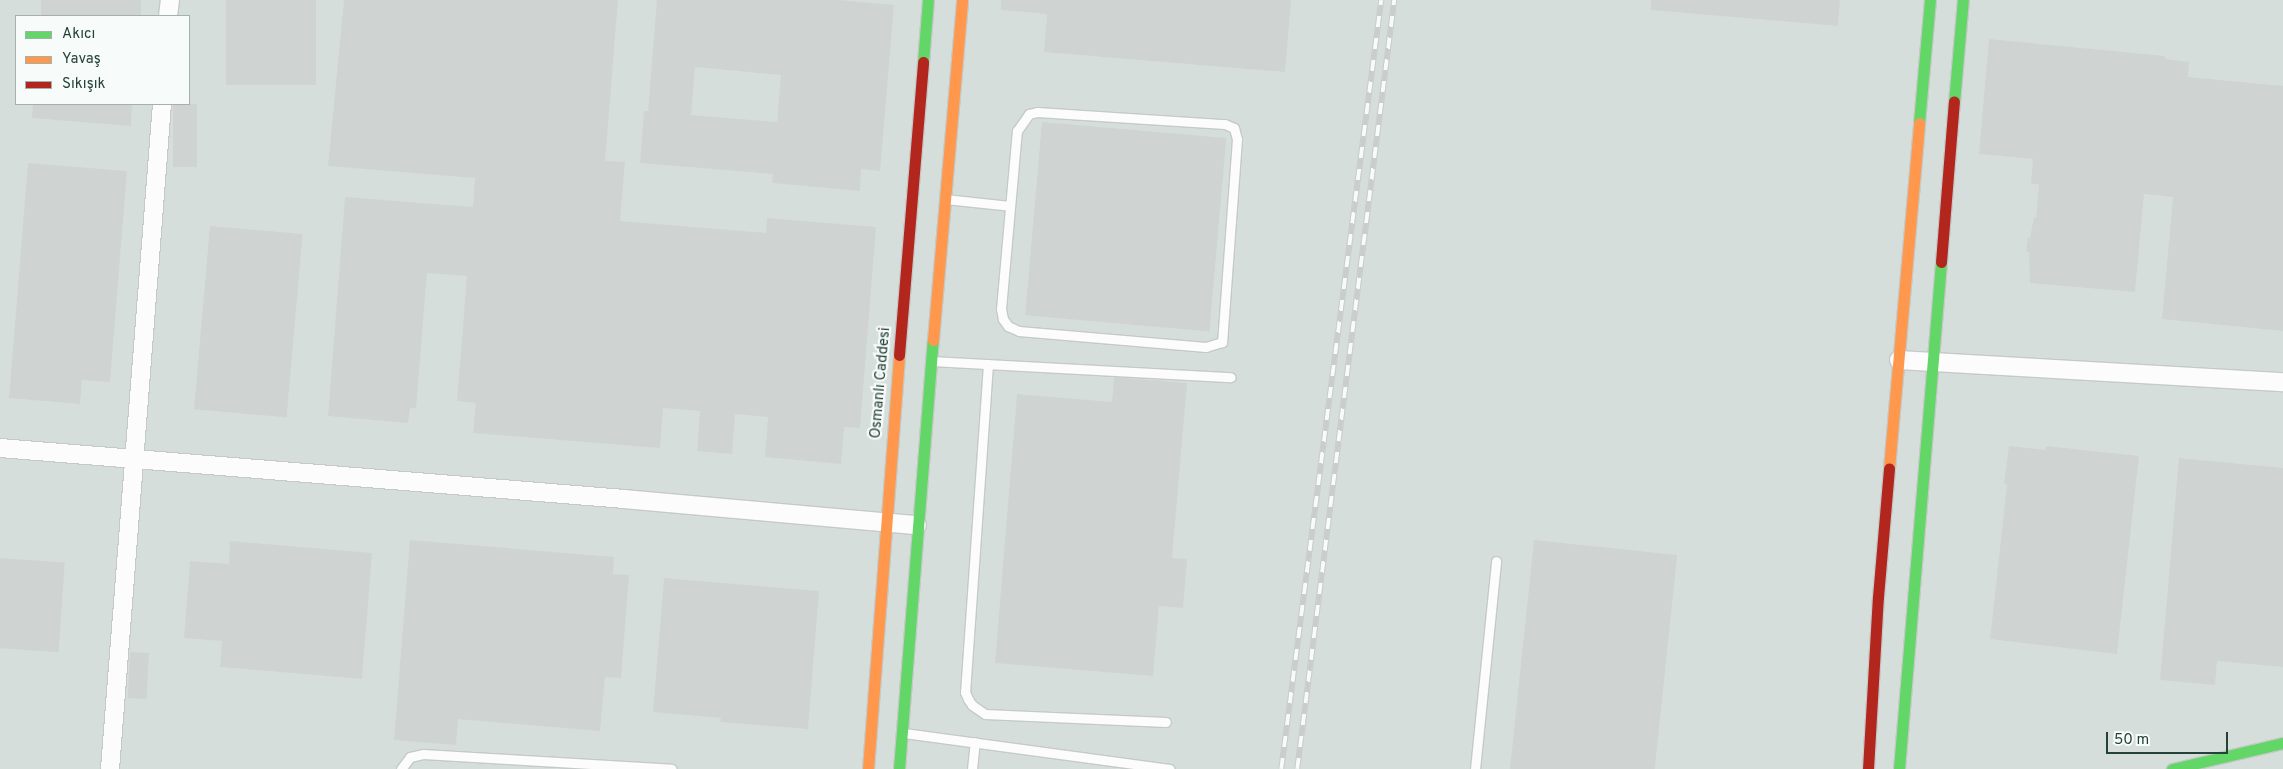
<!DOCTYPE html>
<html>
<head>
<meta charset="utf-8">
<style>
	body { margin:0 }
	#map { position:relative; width:2283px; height:769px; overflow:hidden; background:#e8edeb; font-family:Overpass,sans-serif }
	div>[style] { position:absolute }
	.built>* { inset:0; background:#d6dedb }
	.building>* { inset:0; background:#cfd4d2; transform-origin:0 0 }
	.roads { filter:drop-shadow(1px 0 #c5cac8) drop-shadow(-1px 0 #c5cac8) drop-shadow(0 1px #c5cac8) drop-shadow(0 -1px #c5cac8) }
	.lane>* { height:9px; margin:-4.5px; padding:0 4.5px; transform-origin:4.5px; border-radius:4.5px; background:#fcfcfc }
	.street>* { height:18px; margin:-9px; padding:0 9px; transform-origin:9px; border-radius:9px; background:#fcfcfc }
	.fast>* { height:11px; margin:-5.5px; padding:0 5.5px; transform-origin:5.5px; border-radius:5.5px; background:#63d668 }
	.slow>* { height:11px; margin:-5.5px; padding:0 5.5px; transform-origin:5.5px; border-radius:5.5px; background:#ff974d }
	.jam>* { height:11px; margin:-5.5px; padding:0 5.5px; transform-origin:5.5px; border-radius:5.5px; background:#b3261e }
	.rail>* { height:5.5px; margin-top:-2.75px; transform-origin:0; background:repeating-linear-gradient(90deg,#f7fbf9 0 11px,#c9cdcc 0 22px); box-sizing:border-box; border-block:1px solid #c9cdcc }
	span { translate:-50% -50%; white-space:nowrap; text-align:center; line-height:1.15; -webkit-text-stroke:4.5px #f7fbf9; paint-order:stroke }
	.street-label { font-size:15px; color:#24423a }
	.legend { position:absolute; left:15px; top:15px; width:175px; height:90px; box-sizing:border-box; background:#f7fbf9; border:1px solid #a3b1ad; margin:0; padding:6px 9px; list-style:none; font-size:15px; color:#24423a }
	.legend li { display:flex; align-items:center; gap:10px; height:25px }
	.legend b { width:25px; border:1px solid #a3b1ad }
	.scale { position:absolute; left:2106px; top:732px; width:122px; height:22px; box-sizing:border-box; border:2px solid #24423a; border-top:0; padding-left:6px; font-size:15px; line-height:18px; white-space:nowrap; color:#24423a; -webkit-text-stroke:4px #f7fbf9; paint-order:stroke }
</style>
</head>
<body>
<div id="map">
	<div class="built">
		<i style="clip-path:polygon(evenodd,0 0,2283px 0,2283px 769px,0 769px,0 0,16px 16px,189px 16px,189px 104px,16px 104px,16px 16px)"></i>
	</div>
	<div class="building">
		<i style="left:41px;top:0;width:100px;height:16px"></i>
		<i style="left:226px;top:0;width:90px;height:85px"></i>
		<i style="clip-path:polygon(344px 0,618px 0,605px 161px,625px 162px,620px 221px,766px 233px,767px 218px,876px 227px,860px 428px,844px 427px,841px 464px,765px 457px,768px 417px,735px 414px,732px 454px,697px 451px,700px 411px,663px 408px,660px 448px,473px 433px,476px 403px,457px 401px,467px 276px,427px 273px,416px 408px,410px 408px,408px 423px,328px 416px,345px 197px,473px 207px,475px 178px,328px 166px)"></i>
		<i style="clip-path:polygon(evenodd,657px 0,838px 0,894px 5px,880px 171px,861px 169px,860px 191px,772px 183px,773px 174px,640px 163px,644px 111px,648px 111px,657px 0,695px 67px,781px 75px,777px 122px,691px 115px,695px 67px)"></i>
		<i style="clip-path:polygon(1001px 0,1291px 0,1285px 72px,1044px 52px,1047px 14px,1001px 10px)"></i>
		<i style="clip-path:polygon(1651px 0,1840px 0,1838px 26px,1651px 10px)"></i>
		<i style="clip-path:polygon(1989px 39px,2165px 56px,2165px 59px,2189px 62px,2188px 77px,2283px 86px,2283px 331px,2162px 319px,2173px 197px,2144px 194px,2135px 292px,2030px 283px,2029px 252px,2026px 252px,2028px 237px,2030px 238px,2034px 217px,2036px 218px,2039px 184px,2031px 184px,2033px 159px,1979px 154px)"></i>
		<i style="clip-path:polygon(33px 104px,132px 104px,131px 126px,32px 118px)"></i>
		<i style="left:173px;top:104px;width:24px;height:63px"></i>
		<i style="left:1042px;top:122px;width:185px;height:194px;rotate:5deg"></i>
		<i style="clip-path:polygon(28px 163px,127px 171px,110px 382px,82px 380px,80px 404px,9px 398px)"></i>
		<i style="left:210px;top:226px;width:93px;height:184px;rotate:5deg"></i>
		<i style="clip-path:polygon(1114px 377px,1187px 383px,1172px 558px,1187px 559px,1183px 608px,1159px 606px,1153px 676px,995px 663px,1017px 394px,1112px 402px)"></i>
		<i style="clip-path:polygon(2009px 446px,2045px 450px,2046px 446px,2139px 456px,2117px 654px,1990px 639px,2007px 485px,2004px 484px)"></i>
		<i style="clip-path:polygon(2179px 458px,2283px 468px,2283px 667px,2217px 661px,2215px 685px,2160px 680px)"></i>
		<i style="clip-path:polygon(410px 540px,614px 557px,613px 574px,629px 575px,621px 678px,605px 677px,600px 731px,458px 719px,456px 745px,394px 740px)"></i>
		<i style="left:1534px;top:540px;width:144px;height:230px;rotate:6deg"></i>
		<i style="clip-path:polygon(230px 541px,372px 553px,362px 679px,220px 667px,222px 641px,184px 638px,190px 561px,229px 564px)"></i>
		<i style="left:0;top:558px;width:65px;height:90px;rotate:4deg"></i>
		<i style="clip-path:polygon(664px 578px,819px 591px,808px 729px,720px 722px,721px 718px,653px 712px)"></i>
		<i style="left:130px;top:652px;width:19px;height:46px;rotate:3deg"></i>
	</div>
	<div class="roads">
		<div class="lane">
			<i style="left:1037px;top:112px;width:188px;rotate:3.7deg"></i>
			<i style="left:1225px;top:124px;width:10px;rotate:24deg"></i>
			<i style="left:1234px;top:128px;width:11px;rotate:75deg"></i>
			<i style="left:1237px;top:139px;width:204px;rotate:94.2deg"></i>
			<i style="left:1222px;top:342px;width:17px;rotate:163deg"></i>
			<i style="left:1206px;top:347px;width:188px;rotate:-175.1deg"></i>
			<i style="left:1019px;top:331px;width:12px;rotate:-156deg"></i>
			<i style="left:1008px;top:326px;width:9px;rotate:-126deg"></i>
			<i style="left:1003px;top:319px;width:10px;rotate:-101deg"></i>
			<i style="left:1001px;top:309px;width:179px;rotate:-84.9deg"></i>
			<i style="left:1017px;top:131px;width:21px;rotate:-55deg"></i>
			<i style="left:1029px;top:114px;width:8px;rotate:-14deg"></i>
			<i style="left:945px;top:199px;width:65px;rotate:6.1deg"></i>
			<i style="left:931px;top:361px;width:300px;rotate:3.1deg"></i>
			<i style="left:988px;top:364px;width:329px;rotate:94deg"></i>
			<i style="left:965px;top:692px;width:8px;rotate:67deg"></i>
			<i style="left:968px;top:699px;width:7px;rotate:56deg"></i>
			<i style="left:972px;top:705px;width:16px;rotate:35deg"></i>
			<i style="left:985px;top:714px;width:181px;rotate:2.5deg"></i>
			<i style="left:904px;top:733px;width:268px;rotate:7.7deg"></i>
			<i style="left:401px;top:769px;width:15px;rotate:-53deg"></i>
			<i style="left:410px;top:757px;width:13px;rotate:-13deg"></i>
			<i style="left:423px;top:754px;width:249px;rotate:3.4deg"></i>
			<i style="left:972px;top:769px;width:27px;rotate:-84deg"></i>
			<i style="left:1475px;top:769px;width:209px;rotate:-84.2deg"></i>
		</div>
		<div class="street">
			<i style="left:168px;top:16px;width:16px;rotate:-83deg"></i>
			<i style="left:1899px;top:360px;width:385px;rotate:3.3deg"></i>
			<i style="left:0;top:448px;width:626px;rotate:4.67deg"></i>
			<i style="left:624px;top:499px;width:294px;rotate:5.1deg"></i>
			<i style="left:110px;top:769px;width:667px;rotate:-85.53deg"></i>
		</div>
		<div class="fast">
			<i style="left:923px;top:62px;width:62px;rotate:-85.4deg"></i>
			<i style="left:1954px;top:102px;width:102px;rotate:-85deg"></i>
			<i style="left:1919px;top:123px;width:123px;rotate:-84.9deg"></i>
			<i style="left:899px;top:769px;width:430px;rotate:-85.5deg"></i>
			<i style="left:1899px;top:769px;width:509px;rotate:-85.26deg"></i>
			<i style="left:2172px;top:769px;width:114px;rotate:-13.2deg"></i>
		</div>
		<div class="slow">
			<i style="left:933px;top:340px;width:341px;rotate:-85.1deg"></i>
			<i style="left:1889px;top:468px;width:346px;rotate:-85deg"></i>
			<i style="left:868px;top:769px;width:415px;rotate:-85.7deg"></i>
		</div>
		<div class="jam">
			<i style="left:1941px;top:262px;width:161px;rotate:-85.4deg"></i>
			<i style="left:899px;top:355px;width:294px;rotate:-85.3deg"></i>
			<i style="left:1868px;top:769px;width:172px;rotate:-86.7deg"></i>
			<i style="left:1878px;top:597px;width:129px;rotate:-85.1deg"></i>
		</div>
	</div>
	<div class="rail">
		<i style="left:1281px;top:769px;width:775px;rotate:-82.59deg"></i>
		<i style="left:1297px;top:769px;width:775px;rotate:-82.81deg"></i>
	</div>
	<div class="street-label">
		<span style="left:881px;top:383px;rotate:-85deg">Osmanlı Caddesi</span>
	</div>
	<ul class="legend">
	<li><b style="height:6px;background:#63d668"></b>Akıcı</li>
	<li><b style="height:6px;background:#ff974d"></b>Yavaş</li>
	<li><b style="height:6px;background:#b3261e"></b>Sıkışık</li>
	</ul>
	<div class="scale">50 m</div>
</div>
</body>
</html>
